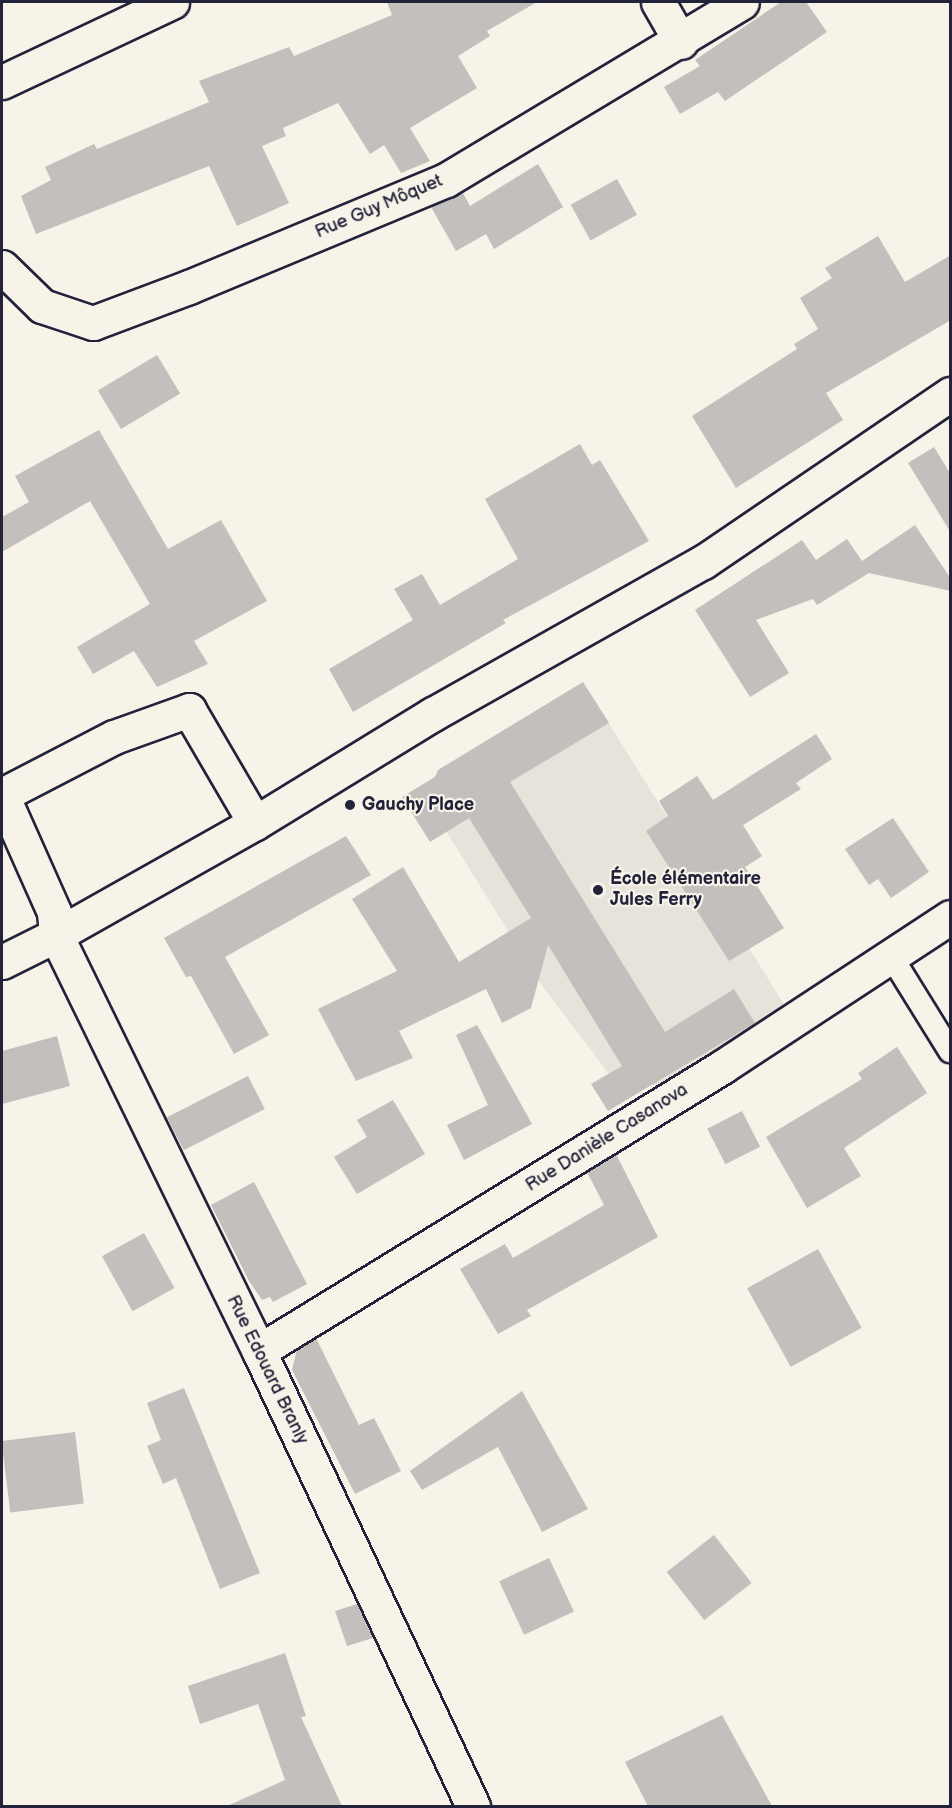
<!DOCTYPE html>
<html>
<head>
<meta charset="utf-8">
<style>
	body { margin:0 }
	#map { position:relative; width:952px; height:1808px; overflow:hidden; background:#f7f3e8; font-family:"Balsamiq Sans",sans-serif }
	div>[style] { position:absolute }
	.built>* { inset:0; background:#e7e3db }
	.building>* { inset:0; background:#c2bfbd; transform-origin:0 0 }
	.roads { filter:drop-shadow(2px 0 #22223b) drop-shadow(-2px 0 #22223b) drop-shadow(0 2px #22223b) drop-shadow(0 -2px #22223b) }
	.lane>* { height:22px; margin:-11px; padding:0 11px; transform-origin:11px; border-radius:11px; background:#f7f3e8 }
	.street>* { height:33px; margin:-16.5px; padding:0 16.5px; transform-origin:16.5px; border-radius:16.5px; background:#f7f3e8 }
	.secondary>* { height:33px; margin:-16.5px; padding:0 16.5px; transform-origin:16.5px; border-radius:16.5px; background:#f7f3e8 }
	.dots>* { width:16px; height:16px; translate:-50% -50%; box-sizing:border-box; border:3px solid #f7f3e8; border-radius:50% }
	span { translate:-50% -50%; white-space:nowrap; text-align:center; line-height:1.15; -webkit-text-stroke:4.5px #f7f3e8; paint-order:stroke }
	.street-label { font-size:18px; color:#22223b }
	.poi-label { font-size:18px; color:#22223b; font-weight:700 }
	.left { translate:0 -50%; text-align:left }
	.frame { position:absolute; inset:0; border:3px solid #22223b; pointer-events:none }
</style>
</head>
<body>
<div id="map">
	<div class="built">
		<i style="clip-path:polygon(583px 682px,785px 1006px,658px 1086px,609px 1074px,538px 980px,419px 787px)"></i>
	</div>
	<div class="building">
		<i style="clip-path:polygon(387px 2px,537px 2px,487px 31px,490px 36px,458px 56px,477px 88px,410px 128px,430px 161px,401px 173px,384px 145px,370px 154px,338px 103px,283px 128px,286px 136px,262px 146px,289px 203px,237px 226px,209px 166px,36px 234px,21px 196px,51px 180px,45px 167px,94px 144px,97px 149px,209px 102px,199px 81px,289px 47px,294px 56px,392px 15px)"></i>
		<i style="clip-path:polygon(781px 2px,806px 2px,827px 32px,725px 101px,718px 92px,680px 114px,664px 87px,700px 66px,695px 60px)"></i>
		<i style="clip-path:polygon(538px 164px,563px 207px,494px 249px,486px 234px,456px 251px,431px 207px,463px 193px,470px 206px)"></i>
		<i style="left:617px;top:179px;width:41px;height:53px;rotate:61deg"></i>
		<i style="clip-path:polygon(878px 236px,905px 282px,951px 255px,951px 320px,826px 393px,843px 420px,736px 488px,692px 416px,797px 349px,794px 344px,818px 329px,800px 298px,832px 278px,825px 268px)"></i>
		<i style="left:157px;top:355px;width:45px;height:69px;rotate:59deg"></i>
		<i style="clip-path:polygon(99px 430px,168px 549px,221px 520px,267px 601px,194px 641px,208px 664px,157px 687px,134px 651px,93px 674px,77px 647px,150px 604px,90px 501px,2px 552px,2px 517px,29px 502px,15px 476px)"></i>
		<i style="clip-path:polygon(580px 444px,592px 465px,600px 460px,649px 541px,503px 620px,506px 623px,353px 712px,329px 669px,413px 620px,394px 589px,422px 574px,440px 605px,518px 559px,485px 499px)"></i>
		<i style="clip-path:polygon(934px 447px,951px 475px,951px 533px,908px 463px)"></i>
		<i style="clip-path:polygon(915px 525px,951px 579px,951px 591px,869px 573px,817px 605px,813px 599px,756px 620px,789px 673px,750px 697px,695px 610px,802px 540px,816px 560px,847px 539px,862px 561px)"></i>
		<i style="clip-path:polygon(583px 682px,609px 723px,510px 782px,665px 1032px,734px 989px,755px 1023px,608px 1111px,591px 1084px,622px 1066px,548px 945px,531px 1008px,502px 1023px,486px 989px,399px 1031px,413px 1058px,356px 1081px,318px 1009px,397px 971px,352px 899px,403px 867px,459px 962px,531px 918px,469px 818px,430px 842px,402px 797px,435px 777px,438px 770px)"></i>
		<i style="clip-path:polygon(816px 734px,832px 759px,796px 783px,801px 789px,743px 825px,762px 856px,745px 867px,784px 928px,729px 961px,646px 831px,668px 816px,659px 801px,697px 776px,713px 800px)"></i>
		<i style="clip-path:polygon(893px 818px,929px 872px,891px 898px,878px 879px,869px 885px,845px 849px)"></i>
		<i style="clip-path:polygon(346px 836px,371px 875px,225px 957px,269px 1035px,234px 1054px,191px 976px,186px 977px,164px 938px)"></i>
		<i style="clip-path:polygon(477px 1025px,532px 1124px,464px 1160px,447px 1125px,488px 1105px,456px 1035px)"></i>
		<i style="clip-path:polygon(57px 1036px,70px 1086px,2px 1104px,2px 1051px)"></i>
		<i style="clip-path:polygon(897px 1047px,927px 1093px,844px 1148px,861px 1176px,807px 1208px,766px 1137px,862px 1079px,858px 1073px)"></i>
		<i style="left:248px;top:1076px;width:37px;height:91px;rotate:63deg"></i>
		<i style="clip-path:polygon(393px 1100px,425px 1154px,357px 1194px,334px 1157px,367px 1137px,357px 1120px)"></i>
		<i style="left:742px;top:1111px;width:40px;height:39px;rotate:63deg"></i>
		<i style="clip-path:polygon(616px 1154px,658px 1237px,527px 1310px,531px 1316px,498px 1334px,460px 1269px,505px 1244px,513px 1258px,604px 1205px,587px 1172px)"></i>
		<i style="clip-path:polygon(254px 1182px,307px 1284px,273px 1302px,270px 1297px,262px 1300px,249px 1281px,211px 1205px)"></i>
		<i style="left:144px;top:1233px;width:63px;height:48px;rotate:61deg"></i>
		<i style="left:818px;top:1249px;width:90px;height:81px;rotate:61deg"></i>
		<i style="clip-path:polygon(316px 1338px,359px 1425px,374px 1418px,401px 1471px,355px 1494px,292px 1370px,297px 1349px)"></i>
		<i style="clip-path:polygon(184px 1388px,260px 1573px,220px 1589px,176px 1478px,163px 1484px,147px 1446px,161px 1440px,147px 1403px)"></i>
		<i style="clip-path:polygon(522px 1391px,588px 1509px,542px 1532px,498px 1447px,422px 1490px,410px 1471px)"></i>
		<i style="left:75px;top:1432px;width:72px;height:74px;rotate:83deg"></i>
		<i style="left:714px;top:1535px;width:61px;height:60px;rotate:52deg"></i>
		<i style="left:549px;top:1558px;width:59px;height:55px;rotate:65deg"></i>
		<i style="clip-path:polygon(357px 1604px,373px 1638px,347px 1646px,335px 1611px)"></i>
		<i style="clip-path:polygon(285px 1653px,306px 1716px,301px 1717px,342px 1806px,227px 1806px,285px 1780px,258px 1704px,200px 1724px,188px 1686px)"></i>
		<i style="clip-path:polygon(722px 1715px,772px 1806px,648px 1806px,625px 1762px)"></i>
	</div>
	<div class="roads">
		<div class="lane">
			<i style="left:891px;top:956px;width:112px;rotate:58.2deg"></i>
		</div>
		<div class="street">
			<i style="left:658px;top:2px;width:46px;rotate:60.1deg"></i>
			<i style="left:2px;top:82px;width:188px;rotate:-25.2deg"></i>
			<i style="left:2px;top:267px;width:56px;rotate:44.3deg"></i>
			<i style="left:42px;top:306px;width:54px;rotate:18.4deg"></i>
			<i style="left:93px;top:323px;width:103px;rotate:-20.6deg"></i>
			<i style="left:189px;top:287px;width:278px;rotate:-22.6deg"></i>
			<i style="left:446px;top:180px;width:345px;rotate:-31deg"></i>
			<i style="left:2px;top:795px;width:128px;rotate:66deg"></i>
			<i style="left:54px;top:912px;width:23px;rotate:85deg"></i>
			<i style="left:56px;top:935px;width:463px;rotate:64deg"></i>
			<i style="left:259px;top:1351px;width:503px;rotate:64.81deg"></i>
			<i style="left:2px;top:795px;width:126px;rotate:-27.4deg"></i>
			<i style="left:114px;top:737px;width:80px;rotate:-19.8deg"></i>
			<i style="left:189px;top:710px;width:131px;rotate:59.7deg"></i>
			<i style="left:259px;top:1351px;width:543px;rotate:-31.52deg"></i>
			<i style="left:722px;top:1067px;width:273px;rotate:-33.3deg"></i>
		</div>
		<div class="secondary">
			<i style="left:2px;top:962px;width:60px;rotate:-26.6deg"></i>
			<i style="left:56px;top:935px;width:228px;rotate:-29.4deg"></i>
			<i style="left:255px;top:823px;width:209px;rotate:-31.5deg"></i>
			<i style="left:433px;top:714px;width:310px;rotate:-29.4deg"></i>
			<i style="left:703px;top:562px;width:299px;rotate:-34.2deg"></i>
		</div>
	</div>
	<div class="dots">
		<i style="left:350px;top:805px;background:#22223b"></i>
		<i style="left:598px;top:890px;background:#22223b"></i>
	</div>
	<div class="street-label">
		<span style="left:379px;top:207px;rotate:-23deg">Rue Guy Môquet</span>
		<span style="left:607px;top:1138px;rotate:-32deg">Rue Danièle Casanova</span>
		<span style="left:267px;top:1370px;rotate:64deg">Rue Edouard Branly</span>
	</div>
	<div class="poi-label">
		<span class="left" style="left:362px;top:805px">Gauchy Place</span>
		<span class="left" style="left:610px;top:890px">École élémentaire<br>Jules Ferry</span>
	</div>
	<div class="frame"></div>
</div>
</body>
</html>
